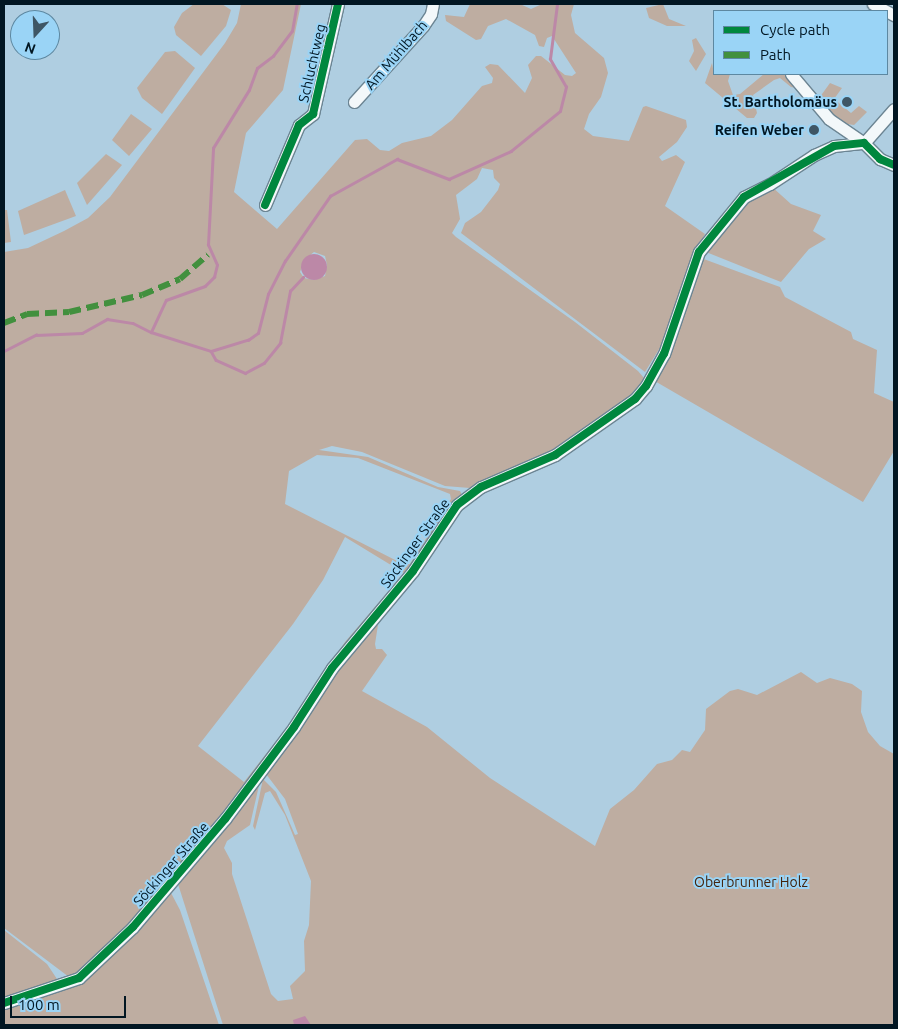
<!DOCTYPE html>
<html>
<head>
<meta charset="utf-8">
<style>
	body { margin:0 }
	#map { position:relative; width:898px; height:1029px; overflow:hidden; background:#afcee1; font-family:Ubuntu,sans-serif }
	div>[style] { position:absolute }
	.green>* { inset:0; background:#beada1 }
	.water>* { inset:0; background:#bc88a7 }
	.round { border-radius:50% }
	.stream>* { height:2.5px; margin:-1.25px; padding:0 1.25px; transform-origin:1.25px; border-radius:1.25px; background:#bc88a7 }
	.roads { filter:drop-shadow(1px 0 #6c8593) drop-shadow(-1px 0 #6c8593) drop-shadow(0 1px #6c8593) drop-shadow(0 -1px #6c8593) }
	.minor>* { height:11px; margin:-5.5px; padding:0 5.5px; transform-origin:5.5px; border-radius:5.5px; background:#f3f8fa }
	.quiet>* { height:6px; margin-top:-3px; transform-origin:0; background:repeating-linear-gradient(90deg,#42903e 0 12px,transparent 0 18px) }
	.cycleway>* { height:8px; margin:-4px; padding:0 4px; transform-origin:4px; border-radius:4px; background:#00873e }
	.dots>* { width:14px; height:14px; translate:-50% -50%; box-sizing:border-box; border:2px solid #9ad4f6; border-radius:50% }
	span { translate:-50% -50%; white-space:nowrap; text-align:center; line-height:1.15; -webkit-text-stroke:4px #9ad4f6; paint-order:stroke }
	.street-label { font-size:14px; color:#011622 }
	.poi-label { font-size:14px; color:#011622; font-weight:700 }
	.right { translate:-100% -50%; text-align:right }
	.park-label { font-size:14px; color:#44240d }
	.frame { position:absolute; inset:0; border:5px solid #011622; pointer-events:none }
	.legend { position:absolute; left:713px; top:10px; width:175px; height:65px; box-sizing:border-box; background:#9ad4f6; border:1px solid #5d88a1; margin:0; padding:6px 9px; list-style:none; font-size:15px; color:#011622 }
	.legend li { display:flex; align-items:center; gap:10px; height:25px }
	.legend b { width:25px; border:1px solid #5d88a1 }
	.north { position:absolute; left:10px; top:10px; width:50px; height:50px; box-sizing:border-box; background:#9ad4f6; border:1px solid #5d88a1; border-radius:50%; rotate:200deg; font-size:14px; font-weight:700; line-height:20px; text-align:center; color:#011622 }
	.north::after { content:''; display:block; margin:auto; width:18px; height:22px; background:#3e5665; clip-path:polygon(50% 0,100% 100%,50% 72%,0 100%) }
	.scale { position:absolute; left:10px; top:996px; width:116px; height:22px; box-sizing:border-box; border:2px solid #011622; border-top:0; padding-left:6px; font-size:15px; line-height:18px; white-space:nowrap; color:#011622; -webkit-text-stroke:4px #9ad4f6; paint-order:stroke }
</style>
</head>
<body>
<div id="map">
	<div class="green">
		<i style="clip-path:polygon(194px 4px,222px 4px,231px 10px,226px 26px,201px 56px,176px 35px,174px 27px,182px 13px)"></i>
		<i style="clip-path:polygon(evenodd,241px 4px,301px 4px,283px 90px,246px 133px,234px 192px,277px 229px,355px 140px,367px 139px,380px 150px,389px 151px,402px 143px,431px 136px,452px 120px,482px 86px,492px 83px,493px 78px,485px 67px,490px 64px,498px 65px,525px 93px,532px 78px,528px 65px,536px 56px,541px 56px,565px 75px,572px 76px,576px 73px,552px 36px,547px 38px,544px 47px,539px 46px,535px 35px,506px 19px,488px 26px,481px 39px,476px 40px,446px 21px,445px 15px,464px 17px,470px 4px,520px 4px,531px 9px,542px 4px,574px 4px,571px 15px,575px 33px,604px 58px,608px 73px,601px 97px,589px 114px,584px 129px,593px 136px,629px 141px,643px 107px,646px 106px,686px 120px,687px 127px,677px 142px,659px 157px,662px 161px,676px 155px,685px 162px,665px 206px,705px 234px,693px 258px,669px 333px,645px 372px,461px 233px,465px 223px,481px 212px,498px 190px,500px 184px,494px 178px,493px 170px,482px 168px,477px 179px,456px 195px,460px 219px,452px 233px,456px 237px,575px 322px,638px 371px,644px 378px,641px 388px,570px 444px,470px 488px,445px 486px,362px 452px,332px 446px,319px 450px,368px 457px,438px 487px,460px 491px,462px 495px,419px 561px,222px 820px,93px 965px,69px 977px,4px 928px,4px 252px,28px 248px,64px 231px,88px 218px,110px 197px,225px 43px,237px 23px,241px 4px,314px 252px,325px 256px,327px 265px,325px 276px,314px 280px,304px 278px,300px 272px,305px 259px,314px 252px,241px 4px,317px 455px,358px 458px,450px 494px,451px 499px,410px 564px,403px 564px,285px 504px,289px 471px,317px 455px,241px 4px,345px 537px,404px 573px,345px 642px,288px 726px,244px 782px,198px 746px,293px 624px,323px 580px,345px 537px)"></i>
		<i style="clip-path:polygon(663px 4px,669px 19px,686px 26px,667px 26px,649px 18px,646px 8px)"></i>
		<i style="clip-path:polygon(696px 38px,706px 54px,696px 71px,689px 61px,694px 51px,692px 40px)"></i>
		<i style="clip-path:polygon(175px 51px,195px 68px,162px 114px,142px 98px,137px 88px,165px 52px)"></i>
		<i style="clip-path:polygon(712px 63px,714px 74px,730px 74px,728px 81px,733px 95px,740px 94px,764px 74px,790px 74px,797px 88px,791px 87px,780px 78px,774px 80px,753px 95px,757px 113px,754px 118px,747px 118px,705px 83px)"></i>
		<i style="clip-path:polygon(830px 83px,842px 88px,834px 99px,851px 113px,859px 106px,867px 112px,854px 125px,841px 123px,817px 101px)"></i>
		<i style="clip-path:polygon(131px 114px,152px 129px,129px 156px,112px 140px)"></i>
		<i style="clip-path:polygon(106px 154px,122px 165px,87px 205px,77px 183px)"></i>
		<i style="clip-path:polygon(771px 186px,791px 204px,821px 215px,813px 231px,826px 239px,809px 249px,781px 282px,706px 252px,735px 210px)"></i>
		<i style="clip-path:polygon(65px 190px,76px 216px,24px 235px,18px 211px)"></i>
		<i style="clip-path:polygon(4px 210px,7px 210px,11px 242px,4px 243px)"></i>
		<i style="clip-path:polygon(701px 258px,780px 287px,785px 297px,851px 332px,853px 339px,877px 350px,874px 393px,894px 402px,894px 451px,863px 502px,653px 380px)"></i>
		<i style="clip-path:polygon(380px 612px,375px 644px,376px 649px,382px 649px,387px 655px,362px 691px,427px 727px,490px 778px,595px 846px,610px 809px,634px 790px,657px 764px,672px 760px,682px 750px,690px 752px,705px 730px,706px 709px,730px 691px,738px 689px,757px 695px,801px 672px,817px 683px,830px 678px,852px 684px,862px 691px,861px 712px,868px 732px,880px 746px,894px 754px,894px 1025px,223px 1025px,178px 884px,260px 781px,250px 825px,227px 841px,224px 848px,232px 863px,232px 874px,271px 994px,278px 1001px,293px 999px,290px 986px,305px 971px,304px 941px,309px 925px,311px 881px,285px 815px,270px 791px,265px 793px,255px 830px,253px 826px,263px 779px,276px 792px,295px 835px,298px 834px,285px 799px,266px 774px,302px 718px)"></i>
		<i style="clip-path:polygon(170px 891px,180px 910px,219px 1025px,4px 1025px,4px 930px,47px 964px,63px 988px)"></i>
	</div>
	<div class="water">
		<i class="round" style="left:301px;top:254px;width:26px;height:26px"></i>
		<i style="clip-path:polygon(305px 1016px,311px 1025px,294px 1025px,293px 1020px)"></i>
	</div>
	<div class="stream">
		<i style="left:151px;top:332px;width:35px;rotate:-65deg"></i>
		<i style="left:166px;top:300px;width:41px;rotate:-19.7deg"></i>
		<i style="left:205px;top:286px;width:13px;rotate:-45deg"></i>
		<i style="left:214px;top:277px;width:12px;rotate:-76deg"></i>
		<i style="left:217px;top:265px;width:22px;rotate:-114deg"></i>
		<i style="left:208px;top:245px;width:97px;rotate:-87deg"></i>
		<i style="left:213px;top:148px;width:68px;rotate:-58.2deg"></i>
		<i style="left:249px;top:90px;width:23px;rotate:-70deg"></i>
		<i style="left:257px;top:68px;width:20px;rotate:-37deg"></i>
		<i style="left:273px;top:56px;width:31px;rotate:-53deg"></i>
		<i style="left:292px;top:31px;width:27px;rotate:-80deg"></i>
		<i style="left:4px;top:351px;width:36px;rotate:-27deg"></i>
		<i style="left:36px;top:335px;width:46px;rotate:-2.5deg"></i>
		<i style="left:82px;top:333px;width:29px;rotate:-29deg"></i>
		<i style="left:107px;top:319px;width:26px;rotate:9deg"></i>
		<i style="left:133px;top:323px;width:20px;rotate:27deg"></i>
		<i style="left:151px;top:332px;width:63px;rotate:17.6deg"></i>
		<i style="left:211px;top:351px;width:39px;rotate:-17deg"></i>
		<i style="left:248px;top:340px;width:12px;rotate:-35deg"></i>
		<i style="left:258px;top:333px;width:40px;rotate:-75.6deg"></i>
		<i style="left:268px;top:294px;width:37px;rotate:-63deg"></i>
		<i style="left:285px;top:261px;width:79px;rotate:-55.3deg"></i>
		<i style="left:330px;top:196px;width:77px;rotate:-28.9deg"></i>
		<i style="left:397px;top:159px;width:56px;rotate:21deg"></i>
		<i style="left:449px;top:179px;width:68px;rotate:-24.3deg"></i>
		<i style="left:511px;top:151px;width:63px;rotate:-39.2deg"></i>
		<i style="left:560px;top:111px;width:25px;rotate:-76deg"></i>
		<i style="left:566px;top:87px;width:32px;rotate:-120deg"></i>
		<i style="left:550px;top:59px;width:55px;rotate:-82.7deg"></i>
		<i style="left:211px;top:351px;width:10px;rotate:61deg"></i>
		<i style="left:216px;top:360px;width:32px;rotate:24deg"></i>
		<i style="left:245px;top:373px;width:21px;rotate:-28deg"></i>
		<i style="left:264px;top:363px;width:26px;rotate:-51deg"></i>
		<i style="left:280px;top:343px;width:53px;rotate:-79.1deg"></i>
		<i style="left:290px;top:291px;width:19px;rotate:-47deg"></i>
	</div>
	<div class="roads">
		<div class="minor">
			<i style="left:873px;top:4px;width:24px;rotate:28deg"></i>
			<i style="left:791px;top:74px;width:59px;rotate:49.8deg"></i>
			<i style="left:829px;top:119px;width:42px;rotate:34.4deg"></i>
			<i style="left:864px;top:143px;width:23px;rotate:45deg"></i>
			<i style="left:880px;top:159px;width:15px;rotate:23deg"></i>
			<i style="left:354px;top:102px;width:103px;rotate:-47.8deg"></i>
			<i style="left:423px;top:26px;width:14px;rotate:-56deg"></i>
			<i style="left:431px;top:14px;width:10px;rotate:-79deg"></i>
			<i style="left:864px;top:143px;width:45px;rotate:-48.6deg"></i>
			<i style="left:265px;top:205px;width:87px;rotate:-67deg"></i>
			<i style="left:299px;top:125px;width:18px;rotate:-38deg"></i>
			<i style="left:313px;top:114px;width:113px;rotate:-77.2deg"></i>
			<i style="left:4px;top:1003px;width:79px;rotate:-18.4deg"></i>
			<i style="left:79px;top:978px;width:74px;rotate:-43.4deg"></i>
			<i style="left:133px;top:927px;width:142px;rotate:-49.6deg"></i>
			<i style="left:225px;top:819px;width:115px;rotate:-53.1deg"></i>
			<i style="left:294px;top:727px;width:70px;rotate:-57.2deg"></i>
			<i style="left:332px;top:668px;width:126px;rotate:-50.1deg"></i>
			<i style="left:413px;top:571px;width:79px;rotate:-56.3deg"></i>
			<i style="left:457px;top:505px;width:30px;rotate:-37deg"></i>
			<i style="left:481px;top:487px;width:81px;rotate:-23.4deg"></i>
			<i style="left:555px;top:455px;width:98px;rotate:-35deg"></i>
			<i style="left:635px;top:399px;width:17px;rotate:-50deg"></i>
			<i style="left:646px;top:386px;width:37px;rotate:-61deg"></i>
			<i style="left:664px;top:354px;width:108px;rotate:-71.1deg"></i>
			<i style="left:699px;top:252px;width:71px;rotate:-50.7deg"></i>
			<i style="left:744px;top:197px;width:29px;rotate:-27deg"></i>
			<i style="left:770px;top:184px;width:53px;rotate:-33.4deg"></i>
			<i style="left:814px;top:155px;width:22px;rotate:-24deg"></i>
			<i style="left:834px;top:146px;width:30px;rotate:-6deg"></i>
		</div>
	</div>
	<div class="quiet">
		<i style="left:4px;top:323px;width:25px;rotate:-21deg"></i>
		<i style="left:27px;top:314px;width:42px;rotate:-2.7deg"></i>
		<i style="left:69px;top:312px;width:75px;rotate:-13.1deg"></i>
		<i style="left:142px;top:295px;width:41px;rotate:-22.8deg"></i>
		<i style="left:180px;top:279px;width:37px;rotate:-41deg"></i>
	</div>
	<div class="cycleway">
		<i style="left:265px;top:205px;width:87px;rotate:-67deg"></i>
		<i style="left:299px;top:125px;width:18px;rotate:-38deg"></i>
		<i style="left:313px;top:114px;width:113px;rotate:-77.2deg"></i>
		<i style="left:4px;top:1003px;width:79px;rotate:-18.4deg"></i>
		<i style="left:79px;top:978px;width:74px;rotate:-43.4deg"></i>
		<i style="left:133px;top:927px;width:142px;rotate:-49.6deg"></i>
		<i style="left:225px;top:819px;width:115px;rotate:-53.1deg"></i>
		<i style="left:294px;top:727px;width:70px;rotate:-57.2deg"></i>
		<i style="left:332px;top:668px;width:126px;rotate:-50.1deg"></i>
		<i style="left:413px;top:571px;width:79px;rotate:-56.3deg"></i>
		<i style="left:457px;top:505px;width:30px;rotate:-37deg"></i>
		<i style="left:481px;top:487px;width:81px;rotate:-23.4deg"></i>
		<i style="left:555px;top:455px;width:98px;rotate:-35deg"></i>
		<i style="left:635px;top:399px;width:17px;rotate:-50deg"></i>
		<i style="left:646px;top:386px;width:37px;rotate:-61deg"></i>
		<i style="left:664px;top:354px;width:108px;rotate:-71.1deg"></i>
		<i style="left:699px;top:252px;width:71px;rotate:-50.7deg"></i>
		<i style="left:744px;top:197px;width:103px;rotate:-29.5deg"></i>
		<i style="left:834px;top:146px;width:30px;rotate:-6deg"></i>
		<i style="left:864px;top:143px;width:23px;rotate:45deg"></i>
		<i style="left:880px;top:159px;width:15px;rotate:23deg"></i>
	</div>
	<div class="dots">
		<i style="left:847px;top:102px;background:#3e5665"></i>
		<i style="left:814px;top:130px;background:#3e5665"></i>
	</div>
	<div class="street-label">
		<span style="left:396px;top:55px;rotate:-49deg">Am Mühlbach</span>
		<span style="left:312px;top:63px;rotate:-77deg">Schluchtweg</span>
		<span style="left:415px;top:543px;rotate:-54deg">Söckinger Straße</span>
		<span style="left:171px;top:864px;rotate:-49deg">Söckinger Straße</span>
	</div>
	<div class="poi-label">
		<span class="right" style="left:837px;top:102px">St. Bartholomäus</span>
		<span class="right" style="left:804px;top:130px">Reifen Weber</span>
	</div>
	<div class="park-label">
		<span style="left:751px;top:882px">Oberbrunner Holz</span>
	</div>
	<div class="frame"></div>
	<ul class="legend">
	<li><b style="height:6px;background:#00873e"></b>Cycle path</li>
	<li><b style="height:6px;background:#42903e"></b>Path</li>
	</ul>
	<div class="north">N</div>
	<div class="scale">100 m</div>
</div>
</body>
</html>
